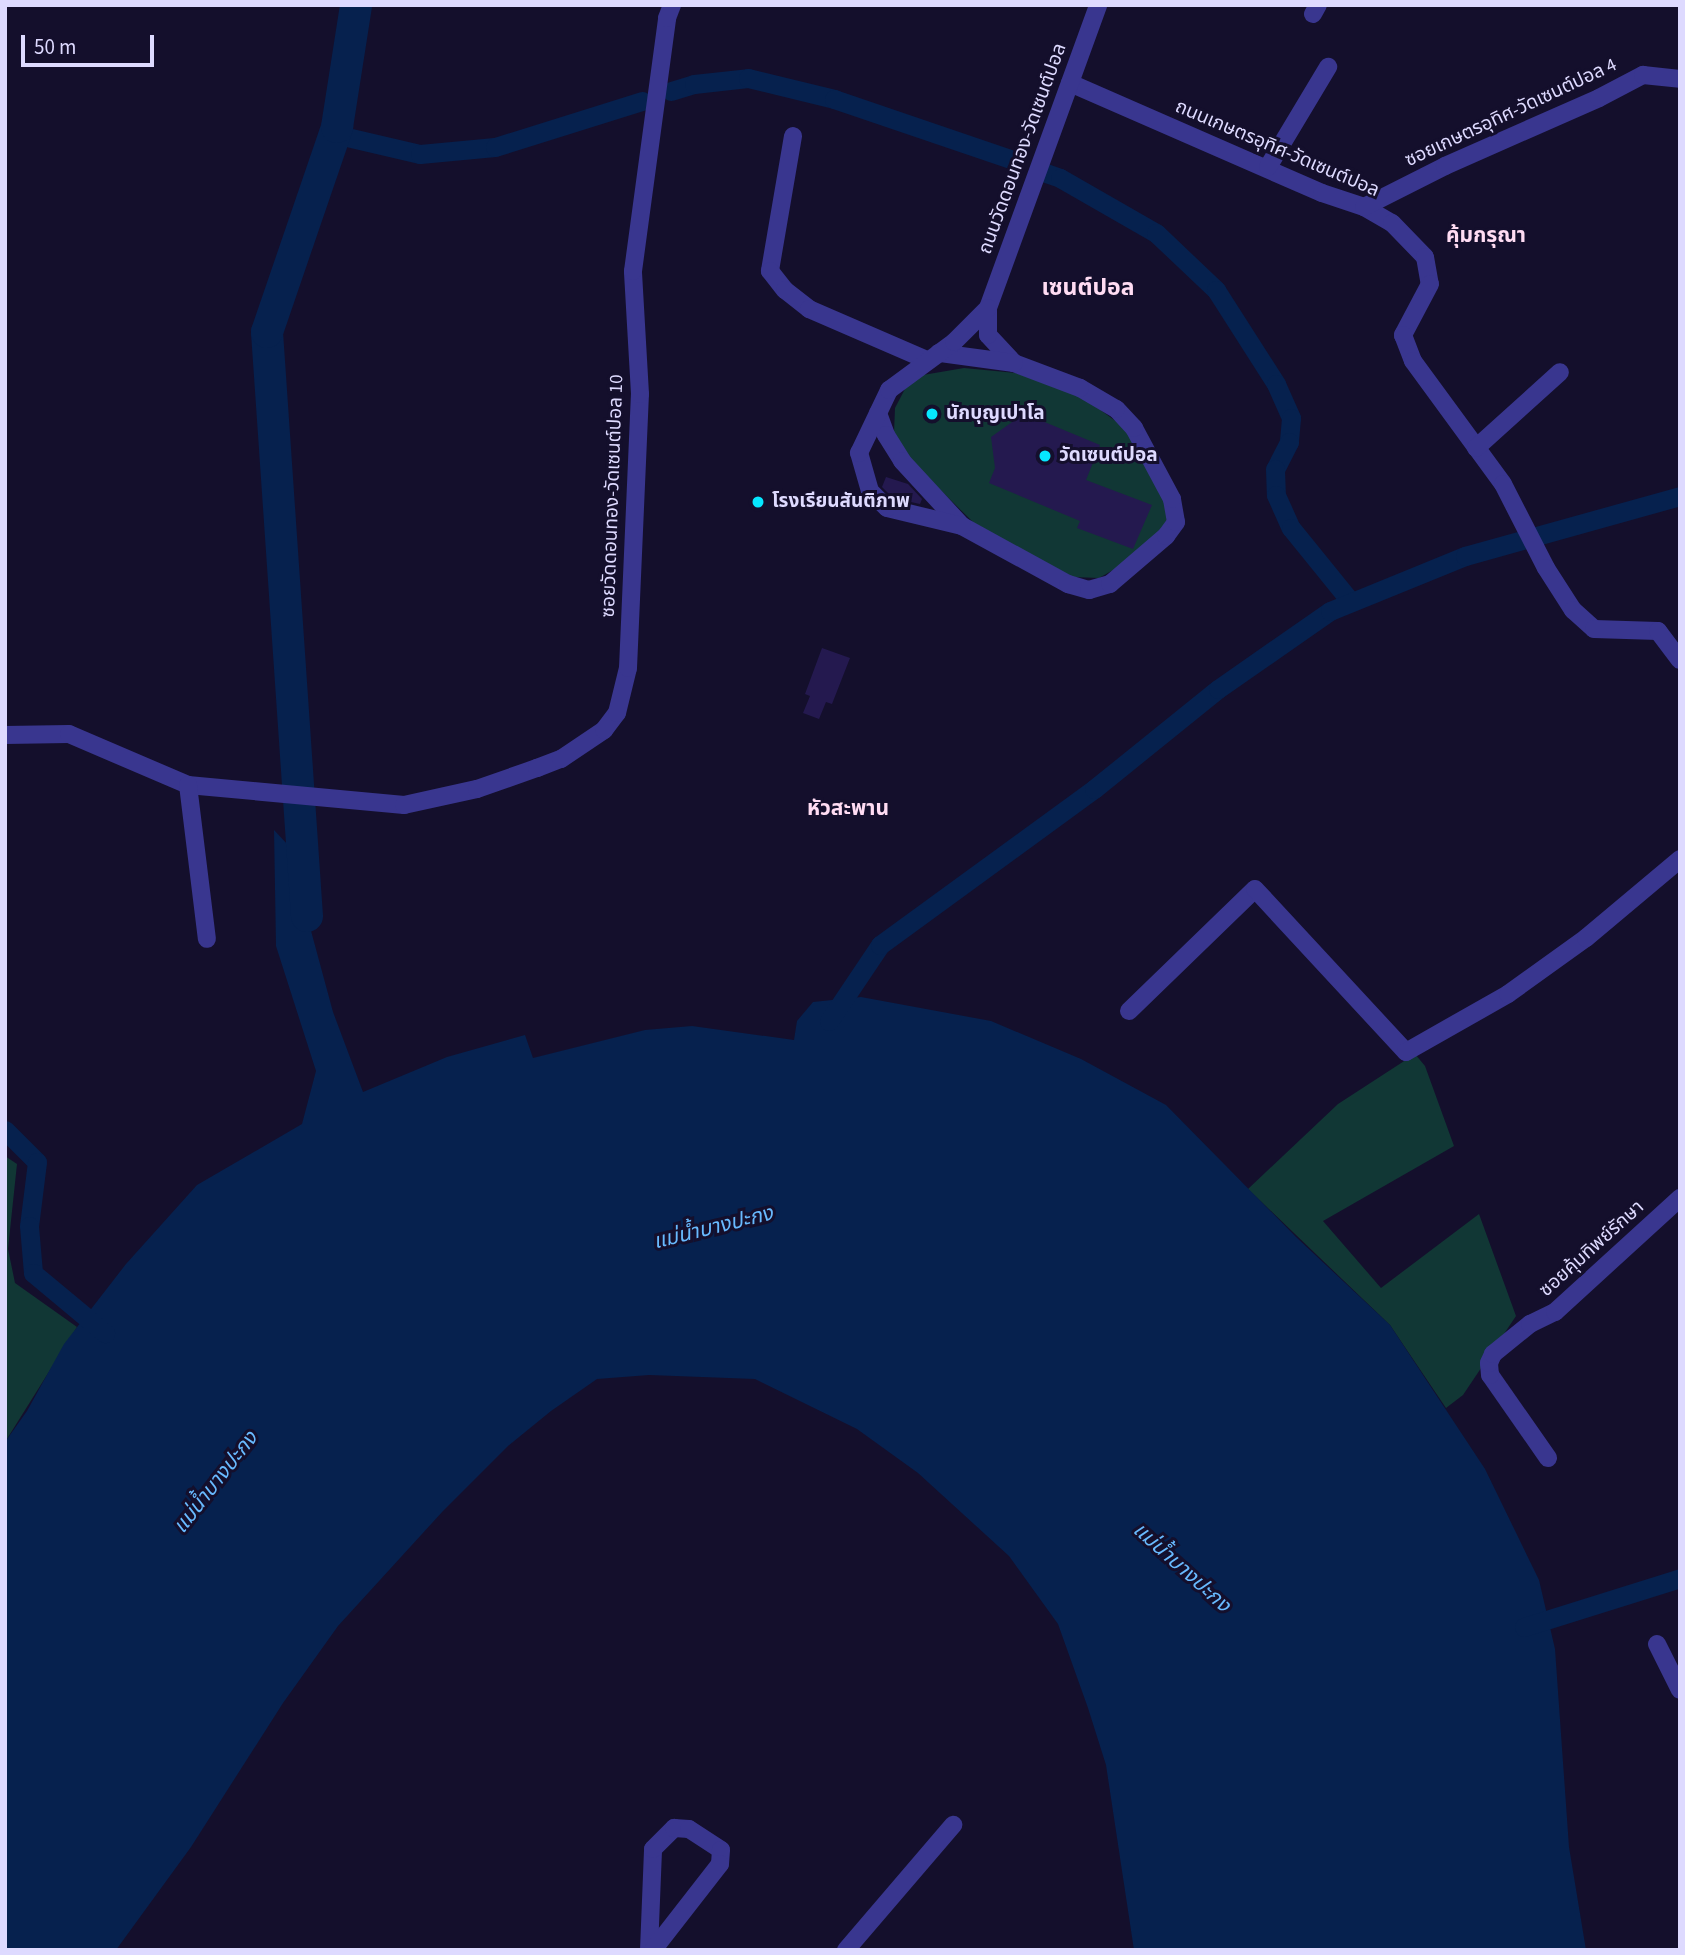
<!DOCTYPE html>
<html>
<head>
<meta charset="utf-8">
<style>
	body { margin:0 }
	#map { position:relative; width:1685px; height:1955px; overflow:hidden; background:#140f2c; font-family:"Source Sans 3","Noto Sans Thai",sans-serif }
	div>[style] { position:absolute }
	.green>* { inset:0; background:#113735 }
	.water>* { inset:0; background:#06214e }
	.canal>* { height:19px; margin:-9.5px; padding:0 9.5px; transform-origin:9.5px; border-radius:9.5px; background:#06214e }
	.river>* { height:32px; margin:-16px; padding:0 16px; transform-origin:16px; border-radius:16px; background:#06214e }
	.building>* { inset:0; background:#24194f }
	.minor>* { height:18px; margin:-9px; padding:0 9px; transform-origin:9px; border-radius:9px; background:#39368f }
	.dots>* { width:19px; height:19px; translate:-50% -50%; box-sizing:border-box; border:4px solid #140f2c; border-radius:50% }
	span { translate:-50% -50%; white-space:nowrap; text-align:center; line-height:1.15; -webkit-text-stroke:6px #140f2c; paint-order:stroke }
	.street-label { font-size:19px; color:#dedaff }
	.poi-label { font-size:19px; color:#dedaff; font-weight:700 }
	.left { translate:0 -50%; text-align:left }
	.neighbourhood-label { font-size:21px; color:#ffdcf3; font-weight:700 }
	.water-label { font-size:21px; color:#68baff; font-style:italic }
	.quarter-label { font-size:23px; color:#ffdcf3; font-weight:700 }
	.frame { position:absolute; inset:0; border:7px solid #dedaff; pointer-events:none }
	.scale { position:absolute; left:21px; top:35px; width:133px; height:32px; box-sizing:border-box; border:4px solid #dedaff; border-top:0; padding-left:9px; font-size:21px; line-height:24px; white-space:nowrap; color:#dedaff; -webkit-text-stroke:5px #140f2c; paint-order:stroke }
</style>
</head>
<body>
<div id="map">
	<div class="green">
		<i style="clip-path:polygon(964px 368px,1016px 373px,1077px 393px,1128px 430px,1167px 501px,1169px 517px,1156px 537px,1129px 561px,1099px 578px,1073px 577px,977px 526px,912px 462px,894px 433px,895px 408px,906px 387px,923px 375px)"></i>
		<i style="clip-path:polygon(1415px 1054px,1425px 1066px,1454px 1146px,1323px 1221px,1381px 1288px,1479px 1214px,1516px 1316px,1463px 1395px,1446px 1408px,1390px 1325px,1248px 1189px,1338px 1104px)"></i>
		<i style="clip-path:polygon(5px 1156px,17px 1164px,8px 1249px,15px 1283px,77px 1327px,5px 1442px)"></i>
	</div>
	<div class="water">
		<i style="clip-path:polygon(274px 830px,304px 862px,307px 916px,333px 1012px,363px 1092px,447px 1057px,525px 1035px,533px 1058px,645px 1030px,692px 1026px,794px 1040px,797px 1021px,813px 1002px,861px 997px,991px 1021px,1081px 1059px,1166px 1105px,1296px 1237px,1390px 1325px,1485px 1469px,1539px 1580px,1555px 1649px,1569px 1847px,1586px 1950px,1134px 1950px,1106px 1765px,1088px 1708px,1058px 1624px,1009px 1556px,918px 1473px,857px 1429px,755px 1379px,649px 1375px,597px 1379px,551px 1411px,508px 1446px,443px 1511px,338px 1626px,283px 1703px,191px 1847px,116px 1950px,5px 1950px,5px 1442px,27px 1411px,64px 1344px,126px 1264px,197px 1185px,302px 1124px,316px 1071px,276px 946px)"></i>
	</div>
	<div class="canal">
		<i style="left:671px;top:91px;width:24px;rotate:-17deg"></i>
		<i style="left:694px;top:84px;width:54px;rotate:-6.3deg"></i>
		<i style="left:748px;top:78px;width:89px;rotate:13.7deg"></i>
		<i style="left:834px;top:99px;width:192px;rotate:18.8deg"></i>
		<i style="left:334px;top:134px;width:88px;rotate:13.1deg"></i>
		<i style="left:420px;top:154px;width:75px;rotate:-5.3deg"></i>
		<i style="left:495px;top:147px;width:154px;rotate:-17.4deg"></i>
		<i style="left:1043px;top:172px;width:18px;rotate:19deg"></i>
		<i style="left:1060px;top:178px;width:111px;rotate:29.8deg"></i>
		<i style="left:1156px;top:233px;width:83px;rotate:43.5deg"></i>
		<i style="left:1216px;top:290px;width:112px;rotate:57.4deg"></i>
		<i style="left:1276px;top:384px;width:37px;rotate:66deg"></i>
		<i style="left:1291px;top:418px;width:24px;rotate:95deg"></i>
		<i style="left:1289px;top:442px;width:30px;rotate:117deg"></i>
		<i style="left:1275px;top:469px;width:26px;rotate:88deg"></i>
		<i style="left:1276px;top:495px;width:36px;rotate:66deg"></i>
		<i style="left:1291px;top:528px;width:95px;rotate:51deg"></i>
		<i style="left:829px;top:1021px;width:92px;rotate:-56.1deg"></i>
		<i style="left:880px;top:945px;width:265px;rotate:-36.1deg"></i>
		<i style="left:1094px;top:789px;width:159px;rotate:-38.9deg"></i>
		<i style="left:1218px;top:689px;width:136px;rotate:-34.9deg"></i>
		<i style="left:1330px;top:611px;width:146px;rotate:-22.2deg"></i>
		<i style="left:1465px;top:556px;width:223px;rotate:-15.6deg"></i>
		<i style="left:5px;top:1130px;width:45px;rotate:45deg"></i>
		<i style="left:37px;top:1162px;width:64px;rotate:97.1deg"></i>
		<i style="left:29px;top:1226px;width:47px;rotate:85.1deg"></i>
		<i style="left:33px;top:1273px;width:94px;rotate:39.8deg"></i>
		<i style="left:1524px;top:1627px;width:164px;rotate:-17.4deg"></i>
	</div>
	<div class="river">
		<i style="left:307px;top:916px;width:585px;rotate:-93.92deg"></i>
		<i style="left:267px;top:332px;width:217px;rotate:-71.1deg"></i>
		<i style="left:337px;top:127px;width:123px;rotate:-81.1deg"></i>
	</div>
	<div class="building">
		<i style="clip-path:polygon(1018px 411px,1100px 445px,1086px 480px,1152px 505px,1133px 549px,1077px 528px,1080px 521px,989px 483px,995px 468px,991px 437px,1015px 420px)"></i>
		<i style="clip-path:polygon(886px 477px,908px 484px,922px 499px,920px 504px,893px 498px,882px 487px)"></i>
		<i style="clip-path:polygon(822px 648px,850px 658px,832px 704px,826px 702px,819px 719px,803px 713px,810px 696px,805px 694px)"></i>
	</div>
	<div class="minor">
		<i style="left:1313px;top:14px;width:10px;rotate:-61deg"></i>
		<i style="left:1070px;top:83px;width:275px;rotate:23.6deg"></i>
		<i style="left:1322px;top:193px;width:44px;rotate:18.4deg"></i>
		<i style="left:1364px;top:207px;width:32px;rotate:30deg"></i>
		<i style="left:1392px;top:223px;width:47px;rotate:45.9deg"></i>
		<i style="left:1425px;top:257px;width:27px;rotate:80deg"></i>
		<i style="left:1430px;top:284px;width:58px;rotate:117.9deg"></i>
		<i style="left:1403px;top:335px;width:28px;rotate:69deg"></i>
		<i style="left:1413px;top:361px;width:152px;rotate:53.8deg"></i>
		<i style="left:1503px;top:484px;width:94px;rotate:62.9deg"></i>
		<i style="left:1546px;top:568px;width:50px;rotate:57.3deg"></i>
		<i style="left:1573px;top:610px;width:28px;rotate:42deg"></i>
		<i style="left:1594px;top:629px;width:64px;rotate:1.8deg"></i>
		<i style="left:1658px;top:631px;width:36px;rotate:53deg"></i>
		<i style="left:793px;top:136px;width:137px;rotate:99.7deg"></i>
		<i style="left:770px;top:271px;width:24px;rotate:52deg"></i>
		<i style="left:785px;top:290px;width:31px;rotate:38deg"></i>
		<i style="left:809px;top:309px;width:129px;rotate:23.4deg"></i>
		<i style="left:1268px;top:167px;width:117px;rotate:-59deg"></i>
		<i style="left:1364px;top:207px;width:91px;rotate:-26.8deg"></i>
		<i style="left:1445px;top:166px;width:168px;rotate:-23.8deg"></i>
		<i style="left:1599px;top:98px;width:50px;rotate:-27.6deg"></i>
		<i style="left:1643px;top:75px;width:37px;rotate:6deg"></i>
		<i style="left:1014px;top:363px;width:38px;rotate:-133deg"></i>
		<i style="left:988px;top:335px;width:27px;rotate:-90deg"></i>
		<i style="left:988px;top:308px;width:322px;rotate:-70deg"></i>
		<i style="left:878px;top:413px;width:23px;rotate:70deg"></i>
		<i style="left:886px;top:435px;width:31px;rotate:58deg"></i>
		<i style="left:902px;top:461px;width:88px;rotate:47.3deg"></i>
		<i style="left:962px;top:526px;width:121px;rotate:28.7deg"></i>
		<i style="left:1068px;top:584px;width:22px;rotate:16deg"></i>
		<i style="left:1089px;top:590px;width:22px;rotate:-16deg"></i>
		<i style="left:1110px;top:584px;width:74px;rotate:-40.6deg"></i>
		<i style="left:1166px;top:536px;width:17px;rotate:-54deg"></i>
		<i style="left:1176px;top:522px;width:23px;rotate:-100deg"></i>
		<i style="left:1172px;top:499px;width:81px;rotate:-118.2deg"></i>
		<i style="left:1134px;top:428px;width:26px;rotate:-133deg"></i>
		<i style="left:1116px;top:409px;width:42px;rotate:-149.7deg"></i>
		<i style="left:1080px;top:388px;width:71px;rotate:-159.3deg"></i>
		<i style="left:1014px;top:363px;width:76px;rotate:-172.4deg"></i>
		<i style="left:1476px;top:448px;width:113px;rotate:-42.1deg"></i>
		<i style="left:962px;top:526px;width:77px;rotate:-166.5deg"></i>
		<i style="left:887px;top:508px;width:24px;rotate:-135deg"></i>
		<i style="left:870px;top:491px;width:40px;rotate:-106deg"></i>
		<i style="left:859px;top:453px;width:70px;rotate:-64.5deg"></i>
		<i style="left:889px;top:390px;width:81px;rotate:-36.4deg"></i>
		<i style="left:954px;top:342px;width:48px;rotate:-45deg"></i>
		<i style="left:5px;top:735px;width:64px;rotate:-0.9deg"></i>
		<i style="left:69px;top:734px;width:129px;rotate:23.2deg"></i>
		<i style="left:188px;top:785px;width:217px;rotate:5.3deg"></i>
		<i style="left:404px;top:805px;width:75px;rotate:-12.4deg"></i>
		<i style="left:477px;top:789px;width:64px;rotate:-19.3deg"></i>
		<i style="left:537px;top:768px;width:26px;rotate:-21deg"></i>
		<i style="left:561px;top:759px;width:52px;rotate:-34deg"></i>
		<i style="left:604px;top:730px;width:21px;rotate:-53deg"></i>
		<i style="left:617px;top:713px;width:46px;rotate:-76.3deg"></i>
		<i style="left:628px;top:668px;width:274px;rotate:-87.5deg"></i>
		<i style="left:640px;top:394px;width:123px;rotate:-93.3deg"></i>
		<i style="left:633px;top:271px;width:255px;rotate:-82.3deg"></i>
		<i style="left:667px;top:18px;width:14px;rotate:-69deg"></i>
		<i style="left:188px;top:785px;width:155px;rotate:83deg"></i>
		<i style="left:1129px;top:1011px;width:175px;rotate:-44.1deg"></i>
		<i style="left:1255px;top:889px;width:222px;rotate:47.2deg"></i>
		<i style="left:1406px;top:1052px;width:117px;rotate:-29.6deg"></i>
		<i style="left:1508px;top:994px;width:96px;rotate:-35.7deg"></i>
		<i style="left:1586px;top:938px;width:123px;rotate:-40deg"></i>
		<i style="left:1548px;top:1458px;width:101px;rotate:-124.9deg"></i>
		<i style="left:1490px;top:1375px;width:12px;rotate:-95deg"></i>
		<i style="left:1489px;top:1363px;width:10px;rotate:-66deg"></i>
		<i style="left:1493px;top:1354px;width:48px;rotate:-39deg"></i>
		<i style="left:1530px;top:1324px;width:28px;rotate:-26deg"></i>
		<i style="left:1555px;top:1312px;width:169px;rotate:-42.4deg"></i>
		<i style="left:1657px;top:1644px;width:51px;rotate:63.4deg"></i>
		<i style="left:649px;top:1950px;width:101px;rotate:-87.7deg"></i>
		<i style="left:653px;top:1849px;width:30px;rotate:-45deg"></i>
		<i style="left:674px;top:1828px;width:15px;rotate:4deg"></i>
		<i style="left:689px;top:1829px;width:38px;rotate:33deg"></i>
		<i style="left:721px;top:1850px;width:14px;rotate:94deg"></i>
		<i style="left:720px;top:1864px;width:109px;rotate:127.9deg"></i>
		<i style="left:846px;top:1950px;width:165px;rotate:-49.4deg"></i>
	</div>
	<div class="dots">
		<i style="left:932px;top:414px;background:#06e7ff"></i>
		<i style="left:1045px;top:456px;background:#06e7ff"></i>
		<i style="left:758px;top:502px;background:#06e7ff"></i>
	</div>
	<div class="street-label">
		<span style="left:1511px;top:113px;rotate:-25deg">ซอยเกษตรอุทิศ-วัดเซนต์ปอล 4</span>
		<span style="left:1023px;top:149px;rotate:-70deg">ถนนวัดดอนทอง-วัดเซนต์ปอล</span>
		<span style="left:1277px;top:149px;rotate:23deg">ถนนเกษตรอุทิศ-วัดเซนต์ปอล</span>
		<span style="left:613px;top:496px;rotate:-88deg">ซอยวัดดอนทอง-วัดเซนต์ปอล 10</span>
		<span style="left:1592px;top:1249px;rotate:-42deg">ซอยคุ้มทิพย์รักษา</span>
	</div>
	<div class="poi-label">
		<span class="left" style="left:946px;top:414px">นักบุญเปาโล</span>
		<span class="left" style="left:1059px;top:456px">วัดเซนต์ปอล</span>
		<span class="left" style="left:772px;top:502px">โรงเรียนสันติภาพ</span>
	</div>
	<div class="neighbourhood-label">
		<span style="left:1486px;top:235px">คุ้มกรุณา</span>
		<span style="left:848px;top:808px">หัวสะพาน</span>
	</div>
	<div class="water-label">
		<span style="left:713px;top:1227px;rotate:-14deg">แม่น้ำบางปะกง</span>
		<span style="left:215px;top:1482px;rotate:-52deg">แม่น้ำบางปะกง</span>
		<span style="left:1182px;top:1567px;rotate:42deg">แม่น้ำบางปะกง</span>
	</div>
	<div class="quarter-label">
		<span style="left:1088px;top:288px">เซนต์ปอล</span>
	</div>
	<div class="frame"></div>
	<div class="scale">50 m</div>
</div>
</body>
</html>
